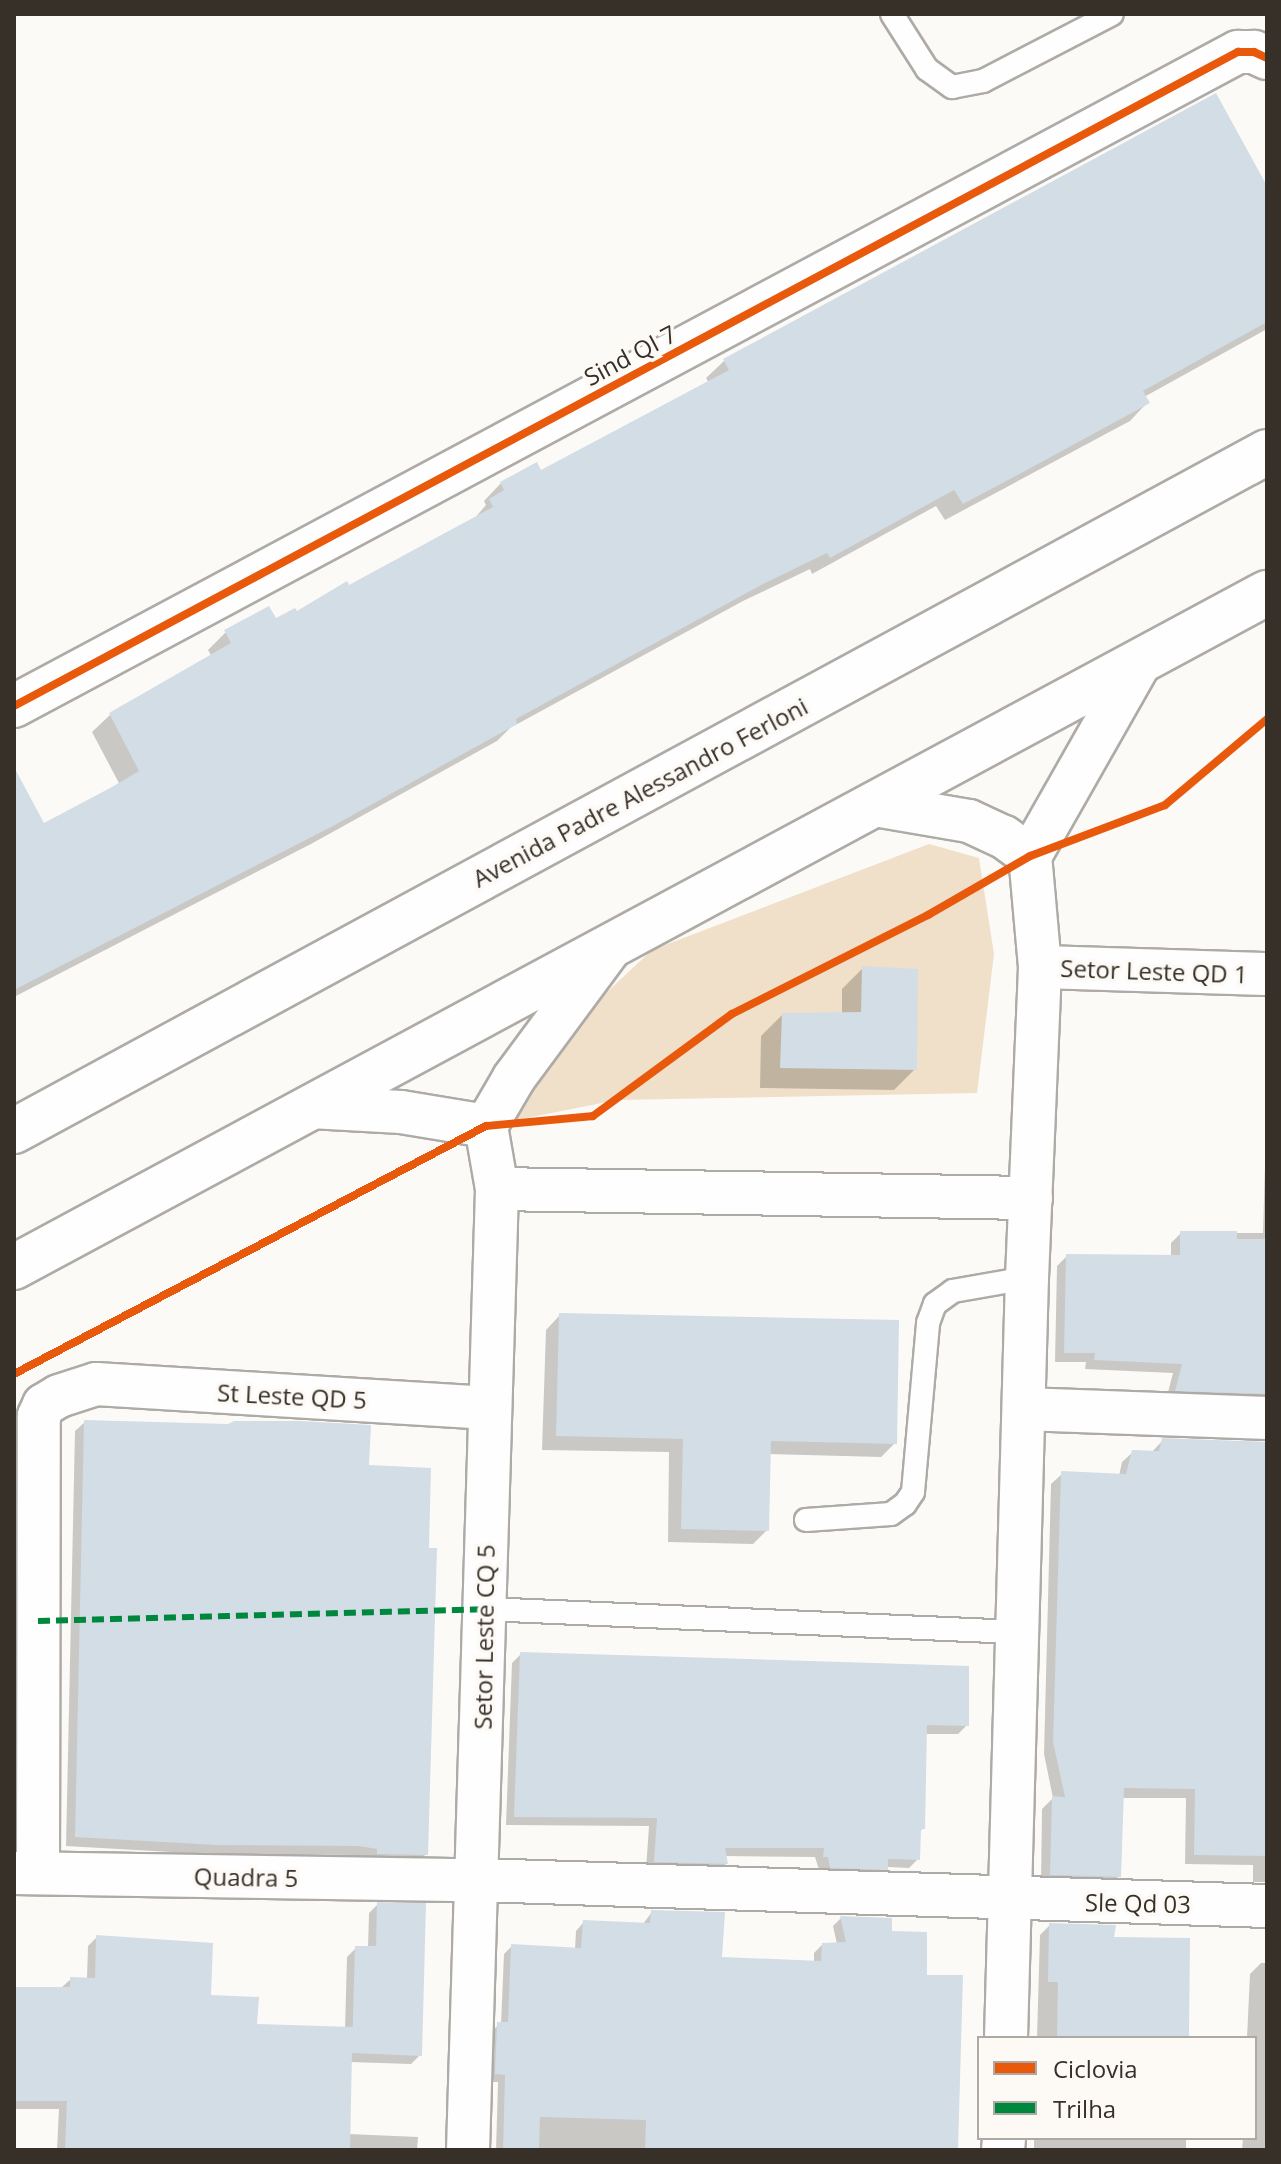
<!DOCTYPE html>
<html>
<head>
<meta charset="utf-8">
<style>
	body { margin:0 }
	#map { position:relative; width:1281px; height:2164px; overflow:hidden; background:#fcfaf7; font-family:"Open Sans",sans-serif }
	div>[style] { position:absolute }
	.green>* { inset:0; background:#f0e0c9 }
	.shadow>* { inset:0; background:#0003; transform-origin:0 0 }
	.building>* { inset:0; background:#d2dde5 }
	.roads { filter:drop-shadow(2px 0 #aeaba7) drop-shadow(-2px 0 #aeaba7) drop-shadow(0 2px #aeaba7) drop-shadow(0 -2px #aeaba7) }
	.lane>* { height:22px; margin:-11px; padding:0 11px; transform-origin:11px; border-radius:11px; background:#fffefe }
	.street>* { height:42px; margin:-21px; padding:0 21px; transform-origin:21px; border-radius:21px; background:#fffefe }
	.secondary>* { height:44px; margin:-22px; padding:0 22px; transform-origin:22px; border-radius:22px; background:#fffefe }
	.quiet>* { height:6px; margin-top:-3px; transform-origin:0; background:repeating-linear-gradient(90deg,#00873e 0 12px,transparent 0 18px) }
	.cycleway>* { height:8px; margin:-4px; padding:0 4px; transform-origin:4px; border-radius:4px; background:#e8590c }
	span { translate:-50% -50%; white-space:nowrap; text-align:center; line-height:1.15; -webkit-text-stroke:7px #fdfaf6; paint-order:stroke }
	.street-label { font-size:24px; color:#363029 }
	.frame { position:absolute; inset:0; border:16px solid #363029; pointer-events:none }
	.legend { position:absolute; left:977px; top:2036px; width:280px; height:104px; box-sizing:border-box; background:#fdfaf6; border:2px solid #ada9a4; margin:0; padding:10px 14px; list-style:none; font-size:24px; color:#363029 }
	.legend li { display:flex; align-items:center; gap:16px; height:40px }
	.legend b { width:40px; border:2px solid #ada9a4 }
</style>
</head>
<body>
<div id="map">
	<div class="green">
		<i style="clip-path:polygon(929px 844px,979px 858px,994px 954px,977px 1093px,617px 1100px,486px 1126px,547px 1048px,652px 950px)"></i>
	</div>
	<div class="shadow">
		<i style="clip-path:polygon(1216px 95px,1267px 191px,1267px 329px,1144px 397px,1147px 403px,1130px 421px,1005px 488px,945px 520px,936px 506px,812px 574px,810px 569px,743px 601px,510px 728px,497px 741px,311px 844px,14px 997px,14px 771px,43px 826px,120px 785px,92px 732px,110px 715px,212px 657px,208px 650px,226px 632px,296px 614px,348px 588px,474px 519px,486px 505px,484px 501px,501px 483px,541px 473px,709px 383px,706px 378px,724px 361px)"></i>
		<i style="clip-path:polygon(863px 968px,915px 1069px,894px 1090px,760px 1088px,761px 1036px,782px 1015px,842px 1014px,842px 989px)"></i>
		<i style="clip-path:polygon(1267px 1095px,1267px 1402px,1166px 1400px,1173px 1373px,1085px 1369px,1086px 1362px,1055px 1362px,1057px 1266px,1067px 1256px,1171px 1257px,1171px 1243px,1181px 1233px,1263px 1233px)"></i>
		<i style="clip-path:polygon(560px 1315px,895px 1443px,881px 1457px,768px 1454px,767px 1530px,753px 1544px,668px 1542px,669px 1452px,542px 1450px,546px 1330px)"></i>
		<i style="clip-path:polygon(85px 1422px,367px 1466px,426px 1854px,416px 1864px,348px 1855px,206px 1854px,66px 1846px,75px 1431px)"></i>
		<i style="clip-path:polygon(1163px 1440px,1267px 1442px,1267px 1882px,1253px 1882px,1253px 1865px,1185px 1864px,1186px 1798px,1121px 1798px,1119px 1876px,1109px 1887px,1041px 1884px,1042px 1809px,1053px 1798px,1044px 1754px,1051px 1484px,1062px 1474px,1119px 1476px,1122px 1462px,1133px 1452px,1152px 1452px)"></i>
		<i style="clip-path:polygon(521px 1654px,967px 1725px,958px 1734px,924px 1734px,923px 1828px,919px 1833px,918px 1859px,909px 1868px,888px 1867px,877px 1878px,821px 1876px,815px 1857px,724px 1856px,726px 1864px,717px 1872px,646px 1870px,649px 1826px,506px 1825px,512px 1663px)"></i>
		<i style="clip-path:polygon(378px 1904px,420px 2055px,411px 2064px,350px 2062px,348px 2134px,418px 2137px,417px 2150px,57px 2150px,59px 2109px,14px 2109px,14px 1989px,62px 1987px,71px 1979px,87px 1979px,88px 1946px,97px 1937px,209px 1996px,255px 2026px,345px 2029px,347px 1957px,356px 1948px,368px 1948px,369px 1913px)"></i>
		<i style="clip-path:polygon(652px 1912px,720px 1959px,814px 1963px,814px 1953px,822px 1945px,837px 1944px,833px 1926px,841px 1918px,890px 1933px,925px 1976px,956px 2150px,496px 2150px,498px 2082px,487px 2082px,489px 2032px,501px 2024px,504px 1954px,512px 1946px,575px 1950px,576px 1931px,584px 1922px,643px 1924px)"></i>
		<i style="clip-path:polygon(1050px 1925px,1112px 1938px,1187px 2038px,1037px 2038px,1040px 1935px)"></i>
		<i style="clip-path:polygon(1261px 1963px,1267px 1963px,1267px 2150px,1242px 2150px,1243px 2138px,1255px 2138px,1255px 2038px,1247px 2038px,1250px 1974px)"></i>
		<i style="left:1034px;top:2138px;width:152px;height:12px"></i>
	</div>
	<div class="building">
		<i style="clip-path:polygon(1216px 93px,1267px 186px,1267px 322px,1143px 391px,1150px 403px,1025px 471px,963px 504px,954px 490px,830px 558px,827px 553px,763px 584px,516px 719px,517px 724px,331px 827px,14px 990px,14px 767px,44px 823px,112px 787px,139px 771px,109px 713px,231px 643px,224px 630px,269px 606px,276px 618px,295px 608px,297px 611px,347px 581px,349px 585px,493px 507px,489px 499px,504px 490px,500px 482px,537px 462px,541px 470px,729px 370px,723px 359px)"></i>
		<i style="clip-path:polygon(862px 966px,918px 969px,917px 1070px,780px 1068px,782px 1013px,861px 1012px)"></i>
		<i style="clip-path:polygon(1180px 1231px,1237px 1231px,1237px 1239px,1267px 1239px,1267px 1394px,1175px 1391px,1182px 1364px,1094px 1360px,1095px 1353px,1064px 1353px,1066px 1254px,1180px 1255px)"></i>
		<i style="clip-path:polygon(559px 1313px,899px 1320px,897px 1444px,771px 1441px,769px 1531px,681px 1529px,683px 1439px,556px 1436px)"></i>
		<i style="clip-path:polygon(84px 1420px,228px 1424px,234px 1421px,300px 1421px,371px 1425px,369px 1465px,431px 1468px,429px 1548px,437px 1548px,428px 1855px,377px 1854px,377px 1849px,359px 1846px,216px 1845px,75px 1837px)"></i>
		<i style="clip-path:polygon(1162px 1438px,1267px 1442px,1267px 1856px,1194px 1855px,1195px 1789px,1124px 1788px,1121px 1877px,1050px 1875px,1052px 1796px,1065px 1797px,1053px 1742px,1061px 1471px,1126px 1474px,1132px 1450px,1159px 1451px)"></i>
		<i style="clip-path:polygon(520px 1652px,969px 1666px,969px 1726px,927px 1725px,925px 1829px,921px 1829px,920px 1860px,888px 1859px,888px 1870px,830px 1868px,828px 1857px,823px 1857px,824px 1848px,725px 1848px,728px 1864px,654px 1862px,657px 1818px,514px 1817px)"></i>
		<i style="clip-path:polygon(377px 1902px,426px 1903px,422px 2056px,352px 2053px,350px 2150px,65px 2150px,67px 2101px,14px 2101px,14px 1987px,70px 1987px,70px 1977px,95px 1978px,96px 1935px,213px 1943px,211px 1995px,259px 1997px,257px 2024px,353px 2027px,352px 2050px,355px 1946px,376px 1946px)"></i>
		<i style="clip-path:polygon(651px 1910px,725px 1912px,722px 1957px,821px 1961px,822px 1943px,846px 1942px,840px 1916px,892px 1918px,892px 1931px,927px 1932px,927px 1975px,963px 1975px,958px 2150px,645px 2150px,646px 2120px,540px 2117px,539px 2150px,503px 2150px,505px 2075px,495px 2074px,497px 2022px,508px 2022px,511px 1944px,581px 1948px,583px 1920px,650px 1923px)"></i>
		<i style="clip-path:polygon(1049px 1923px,1116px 1925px,1114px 1937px,1190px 1938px,1189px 2038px,1057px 2038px,1058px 1982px,1048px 1982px)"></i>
	</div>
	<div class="roads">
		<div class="lane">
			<i style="left:892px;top:14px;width:65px;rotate:57.5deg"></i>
			<i style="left:927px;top:69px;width:31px;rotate:36deg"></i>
			<i style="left:952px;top:87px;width:32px;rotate:-11deg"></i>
			<i style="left:983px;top:81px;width:145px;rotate:-27.4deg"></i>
			<i style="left:806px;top:1520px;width:85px;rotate:-4deg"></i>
			<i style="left:891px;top:1514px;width:17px;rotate:-36deg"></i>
			<i style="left:905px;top:1504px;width:14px;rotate:-56deg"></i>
			<i style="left:913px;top:1492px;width:170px;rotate:-84.9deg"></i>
			<i style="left:928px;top:1323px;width:20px;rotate:-70deg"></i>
			<i style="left:935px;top:1304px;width:22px;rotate:-36deg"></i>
			<i style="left:953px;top:1291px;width:75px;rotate:-10deg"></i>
			<i style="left:485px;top:1609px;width:532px;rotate:2.48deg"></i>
		</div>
		<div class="street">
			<i style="left:14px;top:706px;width:1388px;rotate:-28.12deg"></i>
			<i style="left:1238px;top:52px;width:16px"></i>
			<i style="left:1254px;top:52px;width:14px;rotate:25deg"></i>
			<i style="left:875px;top:805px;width:95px;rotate:9.7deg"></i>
			<i style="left:969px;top:821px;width:38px;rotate:25deg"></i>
			<i style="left:1004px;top:837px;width:32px;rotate:36deg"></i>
			<i style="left:1040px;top:967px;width:227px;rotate:1.8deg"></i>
			<i style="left:311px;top:1107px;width:90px;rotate:3.2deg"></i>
			<i style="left:401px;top:1112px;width:86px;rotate:9.4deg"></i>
			<i style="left:486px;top:1126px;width:56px;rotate:-59.7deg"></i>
			<i style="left:514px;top:1078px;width:163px;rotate:-53.5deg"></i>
			<i style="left:497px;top:1189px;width:534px;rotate:0.97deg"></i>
			<i style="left:1024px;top:1409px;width:243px;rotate:2.1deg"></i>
			<i style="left:14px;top:1873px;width:465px;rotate:0.9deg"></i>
			<i style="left:479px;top:1880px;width:788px;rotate:1.89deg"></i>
			<i style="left:38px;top:1873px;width:457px;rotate:-89.9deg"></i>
			<i style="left:39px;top:1416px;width:12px;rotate:-66deg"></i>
			<i style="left:44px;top:1405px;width:17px;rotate:-31deg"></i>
			<i style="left:59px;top:1396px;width:39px;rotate:-18deg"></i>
			<i style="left:96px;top:1384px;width:394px;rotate:3.5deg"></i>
			<i style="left:1006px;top:2038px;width:760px;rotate:-88.42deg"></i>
			<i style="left:1027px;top:1278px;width:311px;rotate:-87.6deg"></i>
			<i style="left:1040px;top:967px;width:111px;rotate:-95.1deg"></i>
			<i style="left:1030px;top:856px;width:224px;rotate:-60.4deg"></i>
			<i style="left:468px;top:2150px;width:961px;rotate:-88.27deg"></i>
			<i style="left:497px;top:1189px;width:64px;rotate:-99.9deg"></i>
			<i style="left:1003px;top:2150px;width:12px;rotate:-85deg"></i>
		</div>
		<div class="secondary">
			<i style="left:14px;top:1131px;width:1425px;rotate:-28.45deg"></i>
			<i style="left:14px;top:1267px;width:1423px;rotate:-28.28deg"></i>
		</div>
	</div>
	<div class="quiet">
		<i style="left:38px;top:1621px;width:447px;rotate:-1.5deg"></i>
	</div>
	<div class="cycleway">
		<i style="left:14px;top:706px;width:1388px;rotate:-28.12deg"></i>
		<i style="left:1238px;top:52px;width:16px"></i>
		<i style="left:1254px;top:52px;width:14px;rotate:25deg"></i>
		<i style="left:14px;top:1374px;width:533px;rotate:-27.72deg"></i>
		<i style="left:486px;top:1126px;width:107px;rotate:-5.3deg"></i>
		<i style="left:593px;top:1116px;width:172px;rotate:-36.3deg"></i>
		<i style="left:732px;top:1014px;width:220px;rotate:-26.8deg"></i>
		<i style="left:928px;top:915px;width:118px;rotate:-30deg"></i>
		<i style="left:1030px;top:856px;width:144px;rotate:-20.7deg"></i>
		<i style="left:1165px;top:805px;width:133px;rotate:-40.1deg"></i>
	</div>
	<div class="street-label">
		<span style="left:630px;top:355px;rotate:-28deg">Sind QI 7</span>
		<span style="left:640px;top:792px;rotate:-28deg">Avenida Padre Alessandro Ferloni</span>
		<span style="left:1154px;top:971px;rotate:2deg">Setor Leste QD 1</span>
		<span style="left:292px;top:1396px;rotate:3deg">St Leste QD 5</span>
		<span style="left:484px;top:1637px;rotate:-89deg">Setor Leste CQ 5</span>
		<span style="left:246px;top:1877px;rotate:1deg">Quadra 5</span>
		<span style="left:1138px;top:1903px;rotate:1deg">Sle Qd 03</span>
	</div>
	<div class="frame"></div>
	<ul class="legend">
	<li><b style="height:10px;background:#e8590c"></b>Ciclovia</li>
	<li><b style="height:10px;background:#00873e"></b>Trilha</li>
	</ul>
</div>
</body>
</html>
